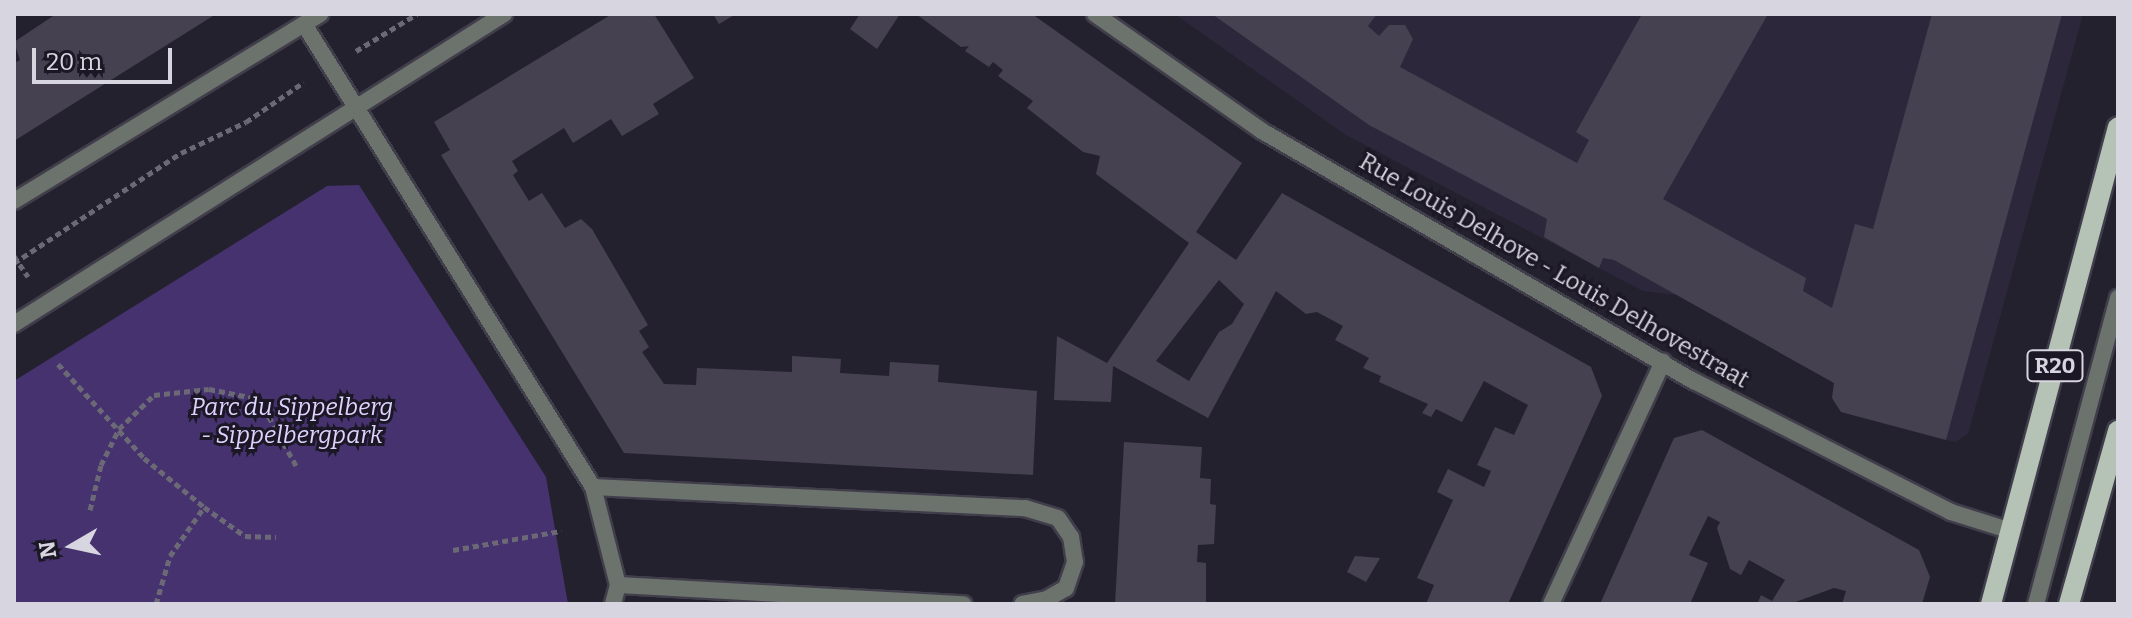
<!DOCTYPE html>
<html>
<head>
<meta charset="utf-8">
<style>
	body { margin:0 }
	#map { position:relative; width:2132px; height:618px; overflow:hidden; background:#24212f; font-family:Bitter,serif }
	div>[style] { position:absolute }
	.built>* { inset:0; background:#2d273b }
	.green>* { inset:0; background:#46326e }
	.building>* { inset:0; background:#454150 }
	.path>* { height:5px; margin-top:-2.5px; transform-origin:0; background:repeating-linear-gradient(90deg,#6c6976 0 6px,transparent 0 10px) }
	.roads { filter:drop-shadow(2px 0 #413e4b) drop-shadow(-2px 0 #413e4b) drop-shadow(0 2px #413e4b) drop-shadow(0 -2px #413e4b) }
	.lane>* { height:16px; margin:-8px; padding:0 8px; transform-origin:8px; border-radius:8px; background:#6c726c }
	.street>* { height:16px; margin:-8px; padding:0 8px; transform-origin:8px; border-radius:8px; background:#6c726c }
	.primary>* { height:20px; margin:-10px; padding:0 10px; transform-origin:10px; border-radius:10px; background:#b5c2b6 }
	span { translate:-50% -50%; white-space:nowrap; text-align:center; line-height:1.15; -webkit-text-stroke:6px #1b1725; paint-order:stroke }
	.shield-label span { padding:2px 6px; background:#1b1725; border:2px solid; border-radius:6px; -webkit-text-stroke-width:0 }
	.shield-label { font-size:22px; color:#d7d5df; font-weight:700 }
	.street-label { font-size:24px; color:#d7d5df }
	.park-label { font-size:24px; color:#ddd3fe; font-style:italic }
	.frame { position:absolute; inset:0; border:16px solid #d7d5df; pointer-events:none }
	.north { position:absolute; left:32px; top:506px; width:80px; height:80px; -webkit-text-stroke:6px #1b1725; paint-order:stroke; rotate:261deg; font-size:22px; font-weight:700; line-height:32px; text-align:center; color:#d7d5df }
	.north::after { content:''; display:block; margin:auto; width:28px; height:36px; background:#d7d5df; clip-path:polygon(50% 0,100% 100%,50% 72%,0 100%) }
	.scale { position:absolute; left:32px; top:48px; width:140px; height:36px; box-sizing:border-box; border:4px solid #d7d5df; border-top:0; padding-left:10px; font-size:24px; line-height:28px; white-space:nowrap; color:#d7d5df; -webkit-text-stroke:6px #1b1725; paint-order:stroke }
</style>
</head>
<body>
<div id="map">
	<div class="built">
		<i style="clip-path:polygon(1175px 14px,2083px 14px,1968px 434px,1955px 442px,1841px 412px,1832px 398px,1834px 383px,1677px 295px,1643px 291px,1346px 135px)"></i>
	</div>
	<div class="green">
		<i style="clip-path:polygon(359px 185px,546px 477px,568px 604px,14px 604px,14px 381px,327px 186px)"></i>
	</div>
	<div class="building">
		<i style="clip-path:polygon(56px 14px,216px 14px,14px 141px,14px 63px,20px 60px,14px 42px)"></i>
		<i style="clip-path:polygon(612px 14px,654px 14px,694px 78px,653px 104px,659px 114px,622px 136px,611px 119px,573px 143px,564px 128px,512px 161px,518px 171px,513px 175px,529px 201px,542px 193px,565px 228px,581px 219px,592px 229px,648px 325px,639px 331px,649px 347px,642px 352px,664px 384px,696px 385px,697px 368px,792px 372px,792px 356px,841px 359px,840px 373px,889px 376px,890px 362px,939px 365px,938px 382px,1037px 391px,1033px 475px,624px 453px,441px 155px,450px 150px,434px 122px)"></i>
		<i style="clip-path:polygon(713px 14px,736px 14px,719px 24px)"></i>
		<i style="clip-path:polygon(860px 14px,900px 14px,877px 49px,850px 29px)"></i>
		<i style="clip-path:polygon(evenodd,916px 14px,1032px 14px,1242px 163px,1196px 232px,1236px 260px,1282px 193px,1591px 367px,1602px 396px,1508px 604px,1426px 604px,1434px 585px,1417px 578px,1453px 500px,1437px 492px,1448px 469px,1484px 487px,1491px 471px,1477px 465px,1495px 427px,1514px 435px,1528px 405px,1484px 381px,1462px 422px,1436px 409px,1431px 417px,1422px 413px,1428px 404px,1379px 382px,1381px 376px,1363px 368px,1369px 358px,1335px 340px,1343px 326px,1317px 312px,1306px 314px,1276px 291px,1208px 418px,1113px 366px,1111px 402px,1054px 400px,1057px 336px,1107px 363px,1189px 243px,1096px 174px,1100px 156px,1083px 152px,1027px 108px,1033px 101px,998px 76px,1003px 70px,993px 62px,989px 67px,965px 51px,969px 46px,961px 47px,916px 14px,1219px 280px,1244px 304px,1232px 324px,1219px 332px,1189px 381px,1156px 361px,1219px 280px)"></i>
		<i style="clip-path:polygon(1212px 14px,1377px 14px,1368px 26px,1379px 36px,1389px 25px,1405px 25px,1413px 39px,1400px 67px,1577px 163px,1589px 140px,1576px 132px,1642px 14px,1768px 14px,1663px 199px,1806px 278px,1803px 291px,1832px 308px,1855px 224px,1873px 229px,1932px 14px,2062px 14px,1946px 440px,1841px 412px,1832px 398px,1834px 383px,1614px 260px,1603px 258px,1599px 268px,1544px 237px,1547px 219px,1369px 125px)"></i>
		<i style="clip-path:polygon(1702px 430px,1919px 550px,1930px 577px,1922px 604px,1842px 604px,1846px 591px,1834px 588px,1790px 604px,1757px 604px,1761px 595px,1772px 601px,1785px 580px,1749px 560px,1741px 575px,1730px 569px,1717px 528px,1720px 522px,1708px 516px,1689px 555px,1708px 563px,1690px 604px,1600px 604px,1674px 438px)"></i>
		<i style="clip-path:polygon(1124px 442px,1202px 447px,1200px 478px,1211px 479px,1210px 504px,1216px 505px,1214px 544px,1198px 545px,1197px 562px,1206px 563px,1206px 604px,1115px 604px)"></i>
		<i style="clip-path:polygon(1355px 556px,1380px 558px,1366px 582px,1347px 572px)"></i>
	</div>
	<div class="path">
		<i style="left:356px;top:51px;width:71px;rotate:-31.2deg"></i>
		<i style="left:14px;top:256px;width:25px;rotate:56deg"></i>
		<i style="left:14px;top:263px;width:200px;rotate:-33.4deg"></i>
		<i style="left:181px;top:153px;width:72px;rotate:-25.5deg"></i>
		<i style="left:246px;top:122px;width:70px;rotate:-34.6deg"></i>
		<i style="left:58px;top:364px;width:127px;rotate:47.5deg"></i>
		<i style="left:144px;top:458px;width:77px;rotate:39.2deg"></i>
		<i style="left:204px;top:507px;width:50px;rotate:35.3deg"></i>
		<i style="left:245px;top:536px;width:31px;rotate:2deg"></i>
		<i style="left:90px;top:510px;width:46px;rotate:-76.3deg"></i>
		<i style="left:101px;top:465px;width:40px;rotate:-63.4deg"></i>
		<i style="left:119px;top:429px;width:49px;rotate:-44.2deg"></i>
		<i style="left:154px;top:395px;width:55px;rotate:-6.2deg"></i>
		<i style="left:209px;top:389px;width:51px;rotate:11.3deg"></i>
		<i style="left:259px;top:399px;width:80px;rotate:60.9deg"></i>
		<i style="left:453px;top:550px;width:110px;rotate:-10deg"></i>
		<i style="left:156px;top:604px;width:50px;rotate:-73.7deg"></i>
		<i style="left:170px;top:556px;width:60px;rotate:-55.2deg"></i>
	</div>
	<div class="roads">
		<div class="lane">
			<i style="left:2036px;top:604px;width:317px;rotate:-75deg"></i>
		</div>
		<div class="street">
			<i style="left:1095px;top:14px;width:204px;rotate:35deg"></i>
			<i style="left:1262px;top:131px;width:499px;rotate:30.1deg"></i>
			<i style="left:1694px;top:381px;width:288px;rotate:27deg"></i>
			<i style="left:1951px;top:512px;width:63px;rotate:17.6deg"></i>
			<i style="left:304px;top:24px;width:546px;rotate:58.03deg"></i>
			<i style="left:593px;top:487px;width:101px;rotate:75.7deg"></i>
			<i style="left:618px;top:585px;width:20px;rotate:105deg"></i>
			<i style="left:14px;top:201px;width:359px;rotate:-31.4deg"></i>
			<i style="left:14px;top:324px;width:580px;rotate:-32.32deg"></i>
			<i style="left:593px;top:487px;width:433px;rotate:2.8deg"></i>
			<i style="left:1025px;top:508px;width:34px;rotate:17deg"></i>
			<i style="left:1058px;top:518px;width:23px;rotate:56deg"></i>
			<i style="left:1071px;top:537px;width:25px;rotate:81deg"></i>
			<i style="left:1075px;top:562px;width:28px;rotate:109deg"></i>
			<i style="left:1066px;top:588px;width:22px;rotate:150deg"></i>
			<i style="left:1047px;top:599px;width:25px;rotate:169deg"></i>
			<i style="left:618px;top:585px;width:346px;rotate:3.2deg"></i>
			<i style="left:1551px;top:604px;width:267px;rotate:-65.2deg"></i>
		</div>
		<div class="primary">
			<i style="left:1991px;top:604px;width:493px;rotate:-75.1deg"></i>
			<i style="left:2069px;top:604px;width:180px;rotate:-74.2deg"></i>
		</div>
	</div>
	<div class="shield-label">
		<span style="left:2055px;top:366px">R20</span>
	</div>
	<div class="street-label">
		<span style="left:1554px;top:271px;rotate:30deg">Rue Louis Delhove - Louis Delhovestraat</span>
	</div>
	<div class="park-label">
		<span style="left:292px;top:422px">Parc du Sippelberg<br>- Sippelbergpark</span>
	</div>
	<div class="frame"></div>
	<div class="north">N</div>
	<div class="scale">20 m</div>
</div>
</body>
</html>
